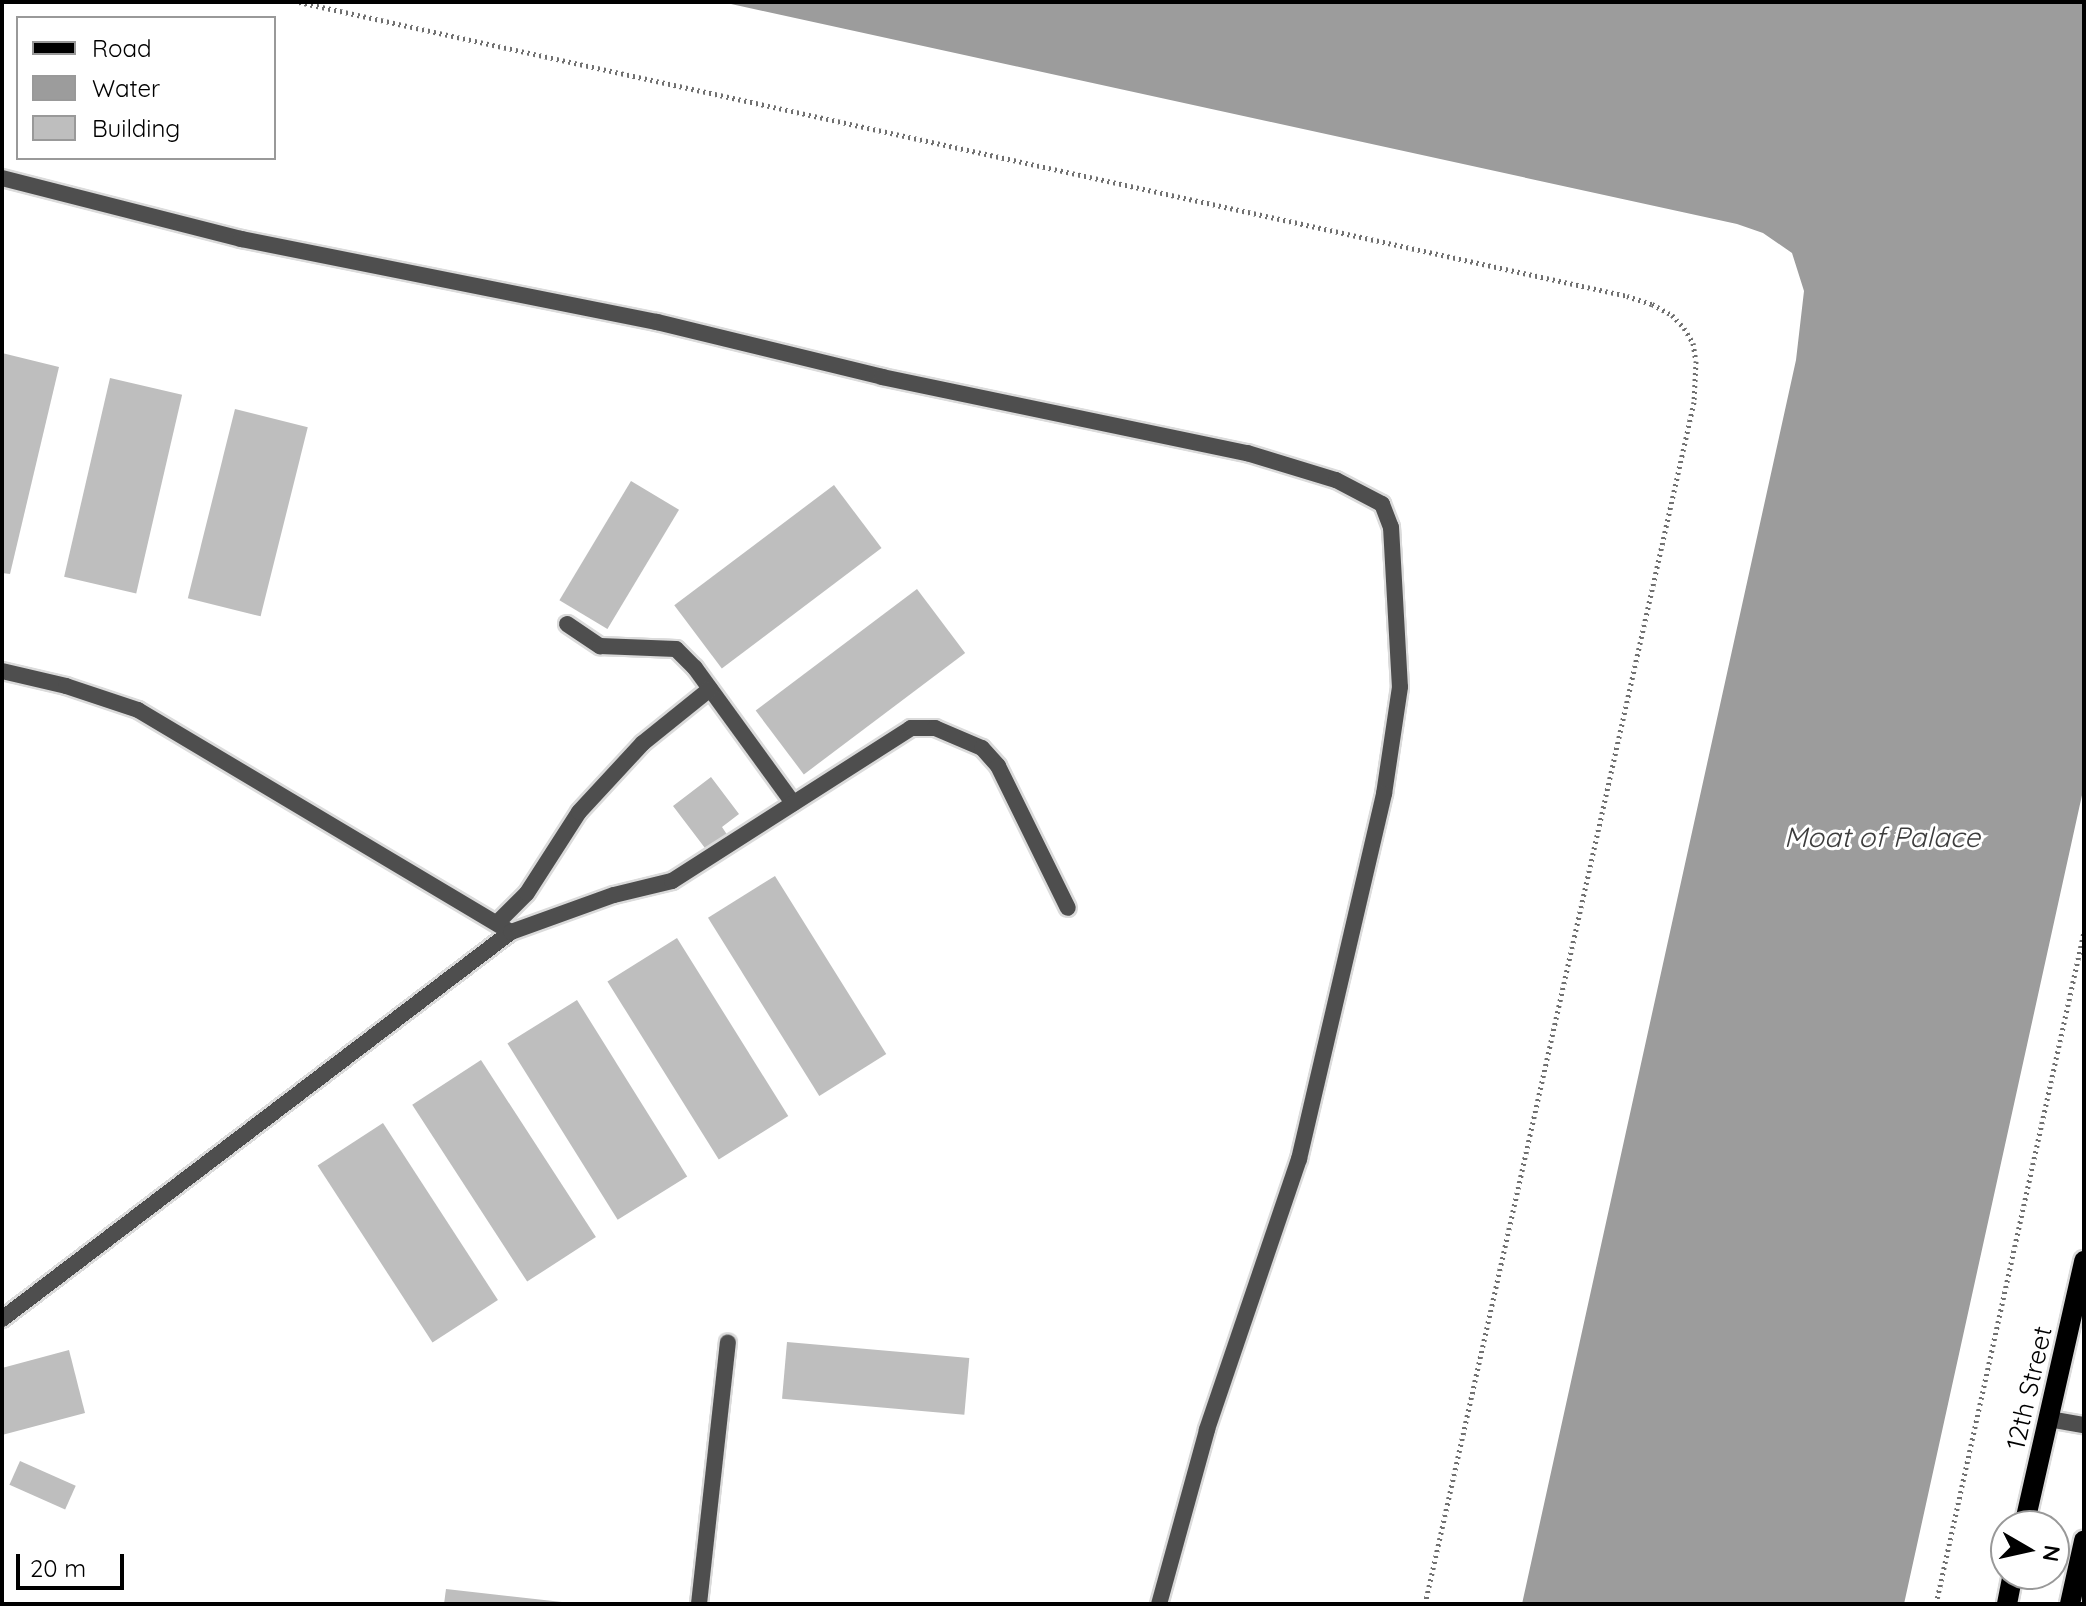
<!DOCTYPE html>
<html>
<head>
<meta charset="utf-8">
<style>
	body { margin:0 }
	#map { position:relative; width:2086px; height:1606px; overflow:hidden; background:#fff; font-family:Quicksand,sans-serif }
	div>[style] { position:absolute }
	.water>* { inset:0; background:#9c9c9c }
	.building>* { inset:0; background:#bebebe; transform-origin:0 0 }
	.path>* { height:5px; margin-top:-2.5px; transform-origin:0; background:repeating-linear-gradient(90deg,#707070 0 2px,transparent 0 6px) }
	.roads { filter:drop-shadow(2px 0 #dbdbdb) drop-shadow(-2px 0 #dbdbdb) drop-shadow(0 2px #dbdbdb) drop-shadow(0 -2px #dbdbdb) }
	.lane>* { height:16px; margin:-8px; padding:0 8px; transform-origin:8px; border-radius:8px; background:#4e4e4e }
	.street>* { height:16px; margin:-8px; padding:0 8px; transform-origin:8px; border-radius:8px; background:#4e4e4e }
	.primary>* { height:20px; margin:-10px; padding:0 10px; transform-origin:10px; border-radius:10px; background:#000 }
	span { translate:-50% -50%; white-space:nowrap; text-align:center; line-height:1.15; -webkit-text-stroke:6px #fff; paint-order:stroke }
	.street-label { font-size:26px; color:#000 }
	.water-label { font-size:28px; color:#3d3d3d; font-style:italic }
	.frame { position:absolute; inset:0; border:4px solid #000; pointer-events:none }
	.legend { position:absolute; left:16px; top:16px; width:260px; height:144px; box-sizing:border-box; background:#fff; border:2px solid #999; margin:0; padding:10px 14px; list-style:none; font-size:24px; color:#000 }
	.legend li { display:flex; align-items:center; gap:16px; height:40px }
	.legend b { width:40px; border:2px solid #999 }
	.north { position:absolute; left:1990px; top:1510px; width:80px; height:80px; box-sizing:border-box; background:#fff; border:2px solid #999; border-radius:50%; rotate:99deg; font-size:22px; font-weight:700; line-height:32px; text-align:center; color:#000 }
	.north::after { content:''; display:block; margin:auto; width:28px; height:36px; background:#000; clip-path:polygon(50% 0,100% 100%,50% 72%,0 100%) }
	.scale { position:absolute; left:16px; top:1554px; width:108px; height:36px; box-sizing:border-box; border:4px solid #000; border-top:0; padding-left:10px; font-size:24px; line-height:28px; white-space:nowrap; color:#000; -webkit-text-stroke:6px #fff; paint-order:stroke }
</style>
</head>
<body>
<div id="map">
	<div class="water">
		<i style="clip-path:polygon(722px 2px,2084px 2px,2084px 786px,1904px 1604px,1522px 1604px,1796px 360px,1804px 291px,1792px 253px,1763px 233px,1737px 224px)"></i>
	</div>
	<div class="building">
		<i style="clip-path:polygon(2px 353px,59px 367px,10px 574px,2px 573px)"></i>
		<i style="left:110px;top:378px;width:74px;height:204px;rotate:13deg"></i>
		<i style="left:235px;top:409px;width:75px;height:195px;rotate:14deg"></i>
		<i style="left:631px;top:481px;width:56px;height:139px;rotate:31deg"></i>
		<i style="left:834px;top:485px;width:79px;height:200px;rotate:53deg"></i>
		<i style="left:917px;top:589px;width:80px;height:202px;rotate:53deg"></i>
		<i style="clip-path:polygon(711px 777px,739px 814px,722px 827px,728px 836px,708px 852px,673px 806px)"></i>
		<i style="left:775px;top:876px;width:210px;height:79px;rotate:58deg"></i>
		<i style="left:677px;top:938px;width:210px;height:82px;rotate:58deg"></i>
		<i style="left:577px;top:1000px;width:208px;height:82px;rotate:58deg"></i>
		<i style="left:481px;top:1060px;width:211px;height:82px;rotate:57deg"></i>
		<i style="left:383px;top:1123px;width:211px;height:78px;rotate:57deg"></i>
		<i style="left:787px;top:1342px;width:183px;height:57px;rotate:5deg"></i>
		<i style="clip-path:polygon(69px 1350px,85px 1413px,2px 1435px,2px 1368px)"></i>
		<i style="left:20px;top:1461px;width:61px;height:26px;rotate:24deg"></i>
		<i style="clip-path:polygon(446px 1589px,562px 1602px,562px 1604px,444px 1604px)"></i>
	</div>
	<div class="path">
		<i style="left:299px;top:2px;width:1360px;rotate:12.48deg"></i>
		<i style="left:1627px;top:296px;width:26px;rotate:18deg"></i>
		<i style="left:1652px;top:304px;width:23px;rotate:29deg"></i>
		<i style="left:1672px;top:315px;width:18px;rotate:47deg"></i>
		<i style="left:1684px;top:328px;width:17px;rotate:59deg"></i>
		<i style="left:1693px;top:343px;width:18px;rotate:81deg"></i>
		<i style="left:1696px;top:361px;width:41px;rotate:92.8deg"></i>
		<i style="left:1694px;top:402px;width:1232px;rotate:102.61deg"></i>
		<i style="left:1936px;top:1604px;width:688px;rotate:-77.58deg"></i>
	</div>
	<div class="roads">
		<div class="lane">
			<i style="left:2px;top:178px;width:247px;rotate:14.3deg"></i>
			<i style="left:241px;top:239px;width:424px;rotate:11.3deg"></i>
			<i style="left:657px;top:322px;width:232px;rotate:13.7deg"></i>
			<i style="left:882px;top:377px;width:373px;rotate:11.8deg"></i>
			<i style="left:1247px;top:453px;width:93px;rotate:16.9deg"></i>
			<i style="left:1336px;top:480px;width:52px;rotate:27.6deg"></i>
			<i style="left:1382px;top:504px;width:25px;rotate:69deg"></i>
			<i style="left:1391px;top:527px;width:160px;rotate:86.8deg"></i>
			<i style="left:1400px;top:687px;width:108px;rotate:98.5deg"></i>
			<i style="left:1384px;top:794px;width:375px;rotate:103.1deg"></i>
			<i style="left:1299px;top:1159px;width:286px;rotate:108.8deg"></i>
			<i style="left:1207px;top:1430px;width:180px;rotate:105.4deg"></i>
			<i style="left:567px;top:624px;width:40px;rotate:34deg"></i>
			<i style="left:600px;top:646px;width:76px;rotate:2.3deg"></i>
			<i style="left:676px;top:649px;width:27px;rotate:45deg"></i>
			<i style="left:695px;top:668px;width:167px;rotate:54deg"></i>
			<i style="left:2px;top:671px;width:66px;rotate:13.2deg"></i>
			<i style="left:66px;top:686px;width:76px;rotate:18.4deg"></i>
			<i style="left:138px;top:710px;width:434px;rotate:30.8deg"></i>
			<i style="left:497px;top:923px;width:42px;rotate:-45deg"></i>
			<i style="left:527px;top:893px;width:96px;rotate:-57.3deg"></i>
			<i style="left:579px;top:812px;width:94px;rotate:-47.2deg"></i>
			<i style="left:643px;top:743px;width:86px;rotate:-38.9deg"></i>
			<i style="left:2px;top:1319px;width:639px;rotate:-37.25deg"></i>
			<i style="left:511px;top:932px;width:109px;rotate:-19.8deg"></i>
			<i style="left:614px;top:895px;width:60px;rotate:-13.6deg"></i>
			<i style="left:672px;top:881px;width:284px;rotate:-32.6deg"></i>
			<i style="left:911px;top:728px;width:24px"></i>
			<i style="left:935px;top:728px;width:51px;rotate:23.1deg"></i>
			<i style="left:982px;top:748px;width:24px;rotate:48deg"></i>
			<i style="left:998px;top:766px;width:158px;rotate:63.8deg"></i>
			<i style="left:699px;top:1604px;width:263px;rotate:-83.7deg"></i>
		</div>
		<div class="street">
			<i style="left:2049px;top:1419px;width:36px;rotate:10deg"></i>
		</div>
		<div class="primary">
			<i style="left:2024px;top:1526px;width:272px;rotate:-77.2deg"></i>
			<i style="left:2007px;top:1604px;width:31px;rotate:-79deg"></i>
			<i style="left:2070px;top:1604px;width:65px;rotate:-77.5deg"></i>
		</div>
	</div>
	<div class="street-label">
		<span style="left:2029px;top:1388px;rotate:-77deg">12th Street</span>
	</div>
	<div class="water-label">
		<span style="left:1882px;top:837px">Moat of Palace</span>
	</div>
	<div class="frame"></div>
	<ul class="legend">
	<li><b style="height:10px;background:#000"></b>Road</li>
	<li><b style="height:22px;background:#9c9c9c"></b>Water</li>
	<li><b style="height:22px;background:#bebebe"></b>Building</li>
	</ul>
	<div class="north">N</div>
	<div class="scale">20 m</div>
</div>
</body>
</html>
